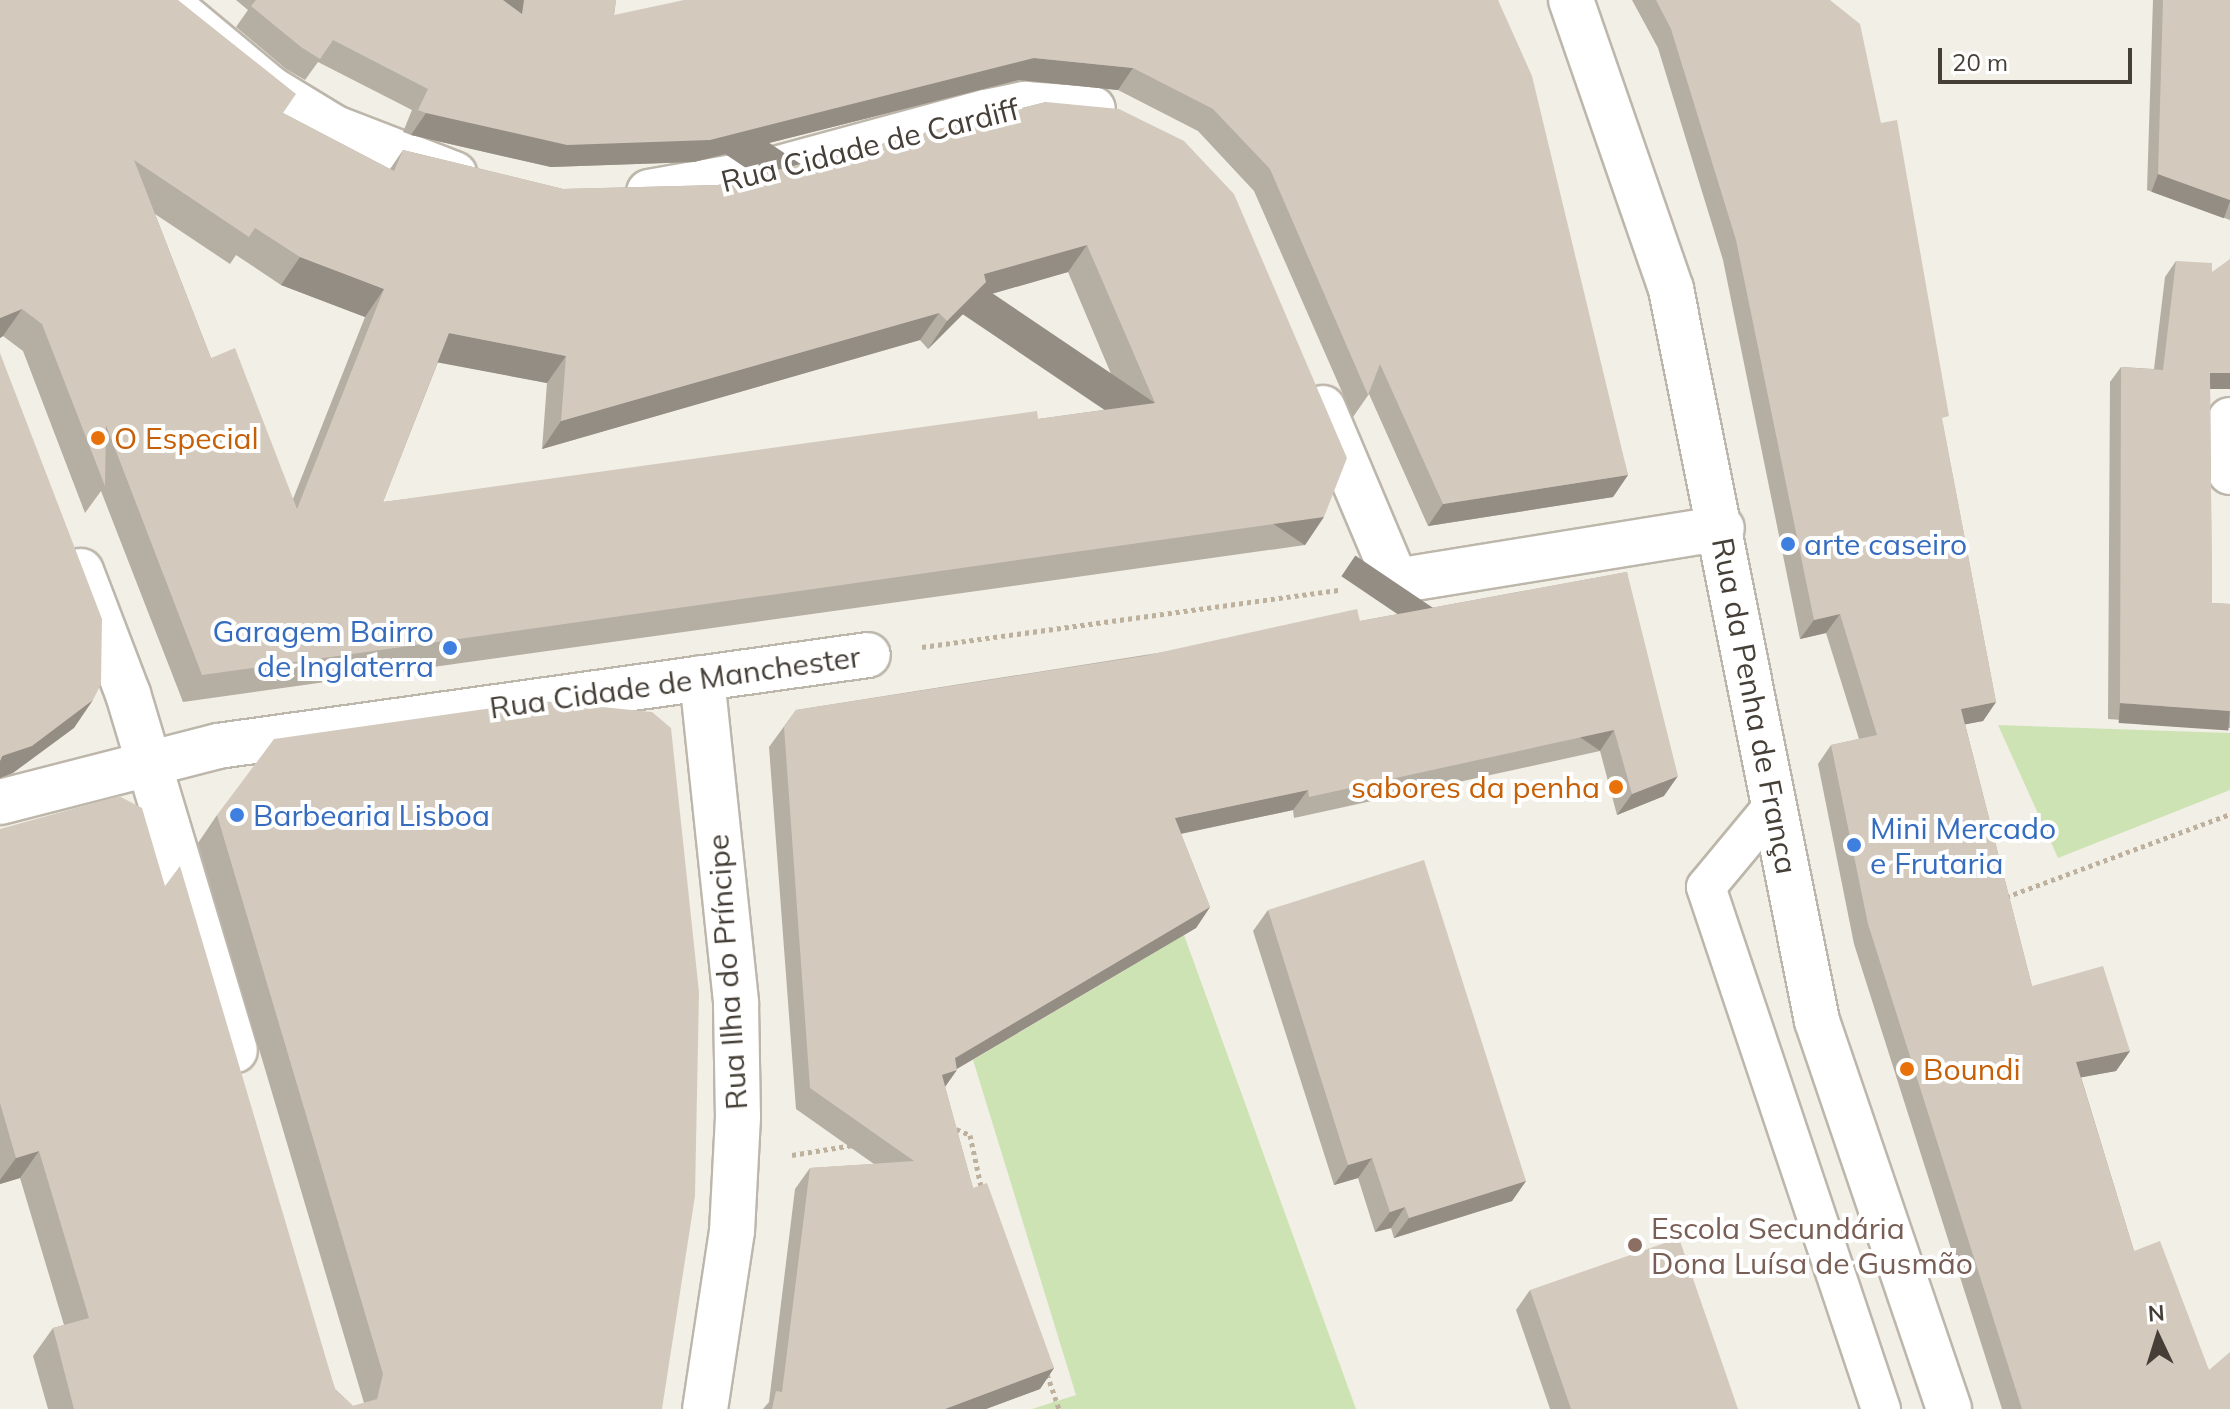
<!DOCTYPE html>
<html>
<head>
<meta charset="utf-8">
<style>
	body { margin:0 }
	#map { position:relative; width:2230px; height:1409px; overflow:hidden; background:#f2efe7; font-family:Mulish,sans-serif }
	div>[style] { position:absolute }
	.green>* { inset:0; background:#cee3b3 }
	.path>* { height:5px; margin-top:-2.5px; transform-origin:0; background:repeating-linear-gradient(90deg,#bdb19d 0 4px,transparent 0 8px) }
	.roads { filter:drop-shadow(2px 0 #bdb6aa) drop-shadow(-2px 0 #bdb6aa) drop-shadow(0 2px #bdb6aa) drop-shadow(0 -2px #bdb6aa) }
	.lane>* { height:38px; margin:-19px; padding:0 19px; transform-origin:19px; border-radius:19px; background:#fff }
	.street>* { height:44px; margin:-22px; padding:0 22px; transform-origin:22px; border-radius:22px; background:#fff }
	.wall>* { inset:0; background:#b5aea3 }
	.shaded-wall>* { inset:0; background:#948d84; transform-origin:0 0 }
	.building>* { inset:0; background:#d3cabd }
	.dots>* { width:22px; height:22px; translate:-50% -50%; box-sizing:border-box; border:4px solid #fff; border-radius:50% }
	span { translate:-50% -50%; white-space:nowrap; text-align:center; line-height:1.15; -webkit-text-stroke:8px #fff; paint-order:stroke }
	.street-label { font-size:30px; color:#453f37 }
	.food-label { font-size:30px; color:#c56008 }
	.left { translate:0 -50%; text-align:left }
	.right { translate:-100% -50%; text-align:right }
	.shop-label { font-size:30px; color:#366cbe }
	.education-label { font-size:30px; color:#785e54 }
	.north { position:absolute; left:2118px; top:1297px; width:80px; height:80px; -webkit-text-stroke:6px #fff; paint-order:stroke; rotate:356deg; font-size:22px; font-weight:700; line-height:32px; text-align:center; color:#453f37 }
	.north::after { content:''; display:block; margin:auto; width:28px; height:36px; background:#453f37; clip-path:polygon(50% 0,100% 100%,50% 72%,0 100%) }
	.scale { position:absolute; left:1938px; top:48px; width:194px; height:36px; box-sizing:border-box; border:4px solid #453f37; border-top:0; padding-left:10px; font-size:24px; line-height:28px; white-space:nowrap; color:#453f37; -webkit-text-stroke:6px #fff; paint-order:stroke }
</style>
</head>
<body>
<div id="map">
	<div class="green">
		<i style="clip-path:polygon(1998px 725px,2230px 733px,2230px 790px,2058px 858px)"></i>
		<i style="clip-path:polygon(1184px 935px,1356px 1409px,1032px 1409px,1076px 1395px,973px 1060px)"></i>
	</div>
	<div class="path">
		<i style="left:922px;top:647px;width:422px;rotate:-7.8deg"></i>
		<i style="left:2006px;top:897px;width:239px;rotate:-20.3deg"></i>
		<i style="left:949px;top:1126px;width:23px;rotate:23deg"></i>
		<i style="left:970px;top:1135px;width:57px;rotate:77.9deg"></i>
		<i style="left:792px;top:1155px;width:62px;rotate:-9.3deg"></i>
		<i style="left:1047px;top:1374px;width:37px;rotate:71deg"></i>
	</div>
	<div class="roads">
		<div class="lane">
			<i style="left:1775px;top:804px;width:108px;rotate:129.7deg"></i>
			<i style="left:1706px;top:887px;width:551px;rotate:71.47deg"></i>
		</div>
		<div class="street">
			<i style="left:164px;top:0;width:139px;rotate:39.8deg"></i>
			<i style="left:271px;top:89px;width:75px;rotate:31.4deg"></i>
			<i style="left:335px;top:128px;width:128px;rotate:21.1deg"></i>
			<i style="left:1571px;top:0;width:306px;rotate:70.9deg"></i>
			<i style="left:1671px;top:289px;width:746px;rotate:78.72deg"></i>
			<i style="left:1817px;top:1021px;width:410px;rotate:71.2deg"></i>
			<i style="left:649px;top:192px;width:125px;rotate:-10.1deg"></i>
			<i style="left:772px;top:170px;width:222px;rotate:-15.2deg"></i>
			<i style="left:986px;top:112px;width:40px;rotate:-12deg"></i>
			<i style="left:1025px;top:104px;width:68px;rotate:4.2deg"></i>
			<i style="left:1323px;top:408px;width:188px;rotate:67.1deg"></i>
			<i style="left:1396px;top:581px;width:330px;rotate:-9.2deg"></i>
			<i style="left:2230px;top:420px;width:52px;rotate:90deg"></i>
			<i style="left:81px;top:571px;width:132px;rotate:69.1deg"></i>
			<i style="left:128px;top:694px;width:372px;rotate:73.3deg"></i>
			<i style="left:702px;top:678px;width:328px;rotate:84deg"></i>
			<i style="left:736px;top:1004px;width:113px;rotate:89deg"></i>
			<i style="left:738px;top:1117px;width:114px;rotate:93deg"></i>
			<i style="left:732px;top:1231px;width:180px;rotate:98.6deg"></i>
			<i style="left:0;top:802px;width:225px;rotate:-14.4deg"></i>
			<i style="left:218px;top:746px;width:656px;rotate:-7.97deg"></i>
		</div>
	</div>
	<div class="wall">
		<i style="clip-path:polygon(evenodd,0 0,283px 113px,390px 169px,403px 150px,563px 189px,718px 185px,1046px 102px,1305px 545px,183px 702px,101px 491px,85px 513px,23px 351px,3px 336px,0 338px,0 0,155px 214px,230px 264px,236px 255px,281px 285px,365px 317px,293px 499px,211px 358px,155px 214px,0 0,1068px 272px,1125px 407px,1038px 419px,383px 502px,438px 362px,547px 383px,542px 449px,920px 340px,928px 349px,967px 310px,974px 299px,1068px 272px)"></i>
		<i style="clip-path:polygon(236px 0,503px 0,511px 6px,512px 0,616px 0,614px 15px,1498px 0,1628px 475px,1613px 497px,1428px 526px,1369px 394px,1353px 417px,1254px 191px,1198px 131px,1118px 90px,1019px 80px,694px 162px,551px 167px,411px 135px,403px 132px,412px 110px,318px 62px,305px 80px,286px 69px,236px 27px,248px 10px)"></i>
		<i style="clip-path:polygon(1632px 0,1830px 0,1943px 425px,1996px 702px,1983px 721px,1965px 724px,2032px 986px,2130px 1051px,2116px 1071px,2081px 1077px,2134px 1251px,2209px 1370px,2230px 1409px,2002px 1409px,1854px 944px,1818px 764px,1831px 745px,1859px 739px,1826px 633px,1800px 639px,1723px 260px,1658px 48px)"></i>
		<i style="clip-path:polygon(2153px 0,2230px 0,2230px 220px,2147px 190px)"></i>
		<i style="clip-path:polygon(2176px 261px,2212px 272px,2210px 389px,2212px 603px,2230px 604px,2230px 728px,2108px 719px,2110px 382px,2121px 367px,2154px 369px,2165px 277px)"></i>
		<i style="clip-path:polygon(1627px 572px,1664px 796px,1617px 815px,1600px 751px,1294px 818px,1293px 810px,1181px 834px,1210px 907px,1196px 928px,957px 1069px,945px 1087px,973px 1188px,1054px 1368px,1040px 1389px,986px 1409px,763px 1409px,769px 1402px,795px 1189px,810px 1168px,874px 1164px,796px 1109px,769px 747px,796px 710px,1360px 621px)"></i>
		<i style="clip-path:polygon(217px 815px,662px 1409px,48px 1409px,33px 1356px,53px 1328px,64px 1325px,20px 1178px,0 1184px,0 829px,165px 886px,335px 1389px,353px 1406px,364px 1403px,198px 843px)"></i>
		<i style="clip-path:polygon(1268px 910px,1526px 1181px,1512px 1201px,1394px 1238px,1391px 1228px,1375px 1232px,1358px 1178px,1334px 1185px,1253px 931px)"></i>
		<i style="clip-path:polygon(1530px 1290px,1738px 1409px,1550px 1409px,1516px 1310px)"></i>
	</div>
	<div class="shaded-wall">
		<i style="clip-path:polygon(1034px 58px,1133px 68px,1118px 90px,1019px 80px,694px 162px,551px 167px,411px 135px,426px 113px)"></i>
		<i style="left:2158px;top:174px;width:77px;height:19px;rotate:20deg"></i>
		<i style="clip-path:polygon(1087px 245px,1068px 272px,974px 299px,967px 310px,928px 349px,947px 321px,984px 274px)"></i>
		<i style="clip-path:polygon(300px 257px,384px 289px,365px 317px,281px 285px)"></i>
		<i style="clip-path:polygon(22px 309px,3px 336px,0 338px,0 318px)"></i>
		<i style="clip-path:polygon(939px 313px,920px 340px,542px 449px,561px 421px)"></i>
		<i style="clip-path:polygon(449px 333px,566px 356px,547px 383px,430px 361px)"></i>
		<i style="clip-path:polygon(2210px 373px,2230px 373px,2230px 389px,2199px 389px)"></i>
		<i style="clip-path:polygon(1628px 475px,1613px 497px,1428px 526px,1443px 504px)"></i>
		<i style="left:1324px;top:517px;width:34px;height:1133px;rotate:124deg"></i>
		<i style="clip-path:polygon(1840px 614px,1826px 633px,1800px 639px,1814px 620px)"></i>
		<i style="clip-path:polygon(93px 700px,74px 728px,13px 773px,0 778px,0 760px,2px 756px)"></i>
		<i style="clip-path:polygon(1996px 702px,1983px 721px,1947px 728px,1961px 709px)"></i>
		<i style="left:2120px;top:703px;width:110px;height:20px;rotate:4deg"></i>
		<i style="left:1614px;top:730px;width:25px;height:312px;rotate:124deg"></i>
		<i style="clip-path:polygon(1678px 776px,1664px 796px,1617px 815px,1632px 794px)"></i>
		<i style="clip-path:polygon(1308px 790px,1293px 810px,1160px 838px,1175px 818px)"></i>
		<i style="clip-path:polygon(1210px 907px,1196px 928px,953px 1071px,957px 1070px,942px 1091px,942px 1075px,955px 1058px)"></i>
		<i style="clip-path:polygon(2130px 1051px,2116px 1071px,2062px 1081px,2076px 1062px)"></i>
		<i style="clip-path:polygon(39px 1151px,20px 1178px,0 1184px,0 1180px,16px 1158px)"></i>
		<i style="clip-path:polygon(1372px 1158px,1358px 1178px,1334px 1185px,1348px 1165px)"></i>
		<i style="clip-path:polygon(1526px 1181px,1512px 1201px,1394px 1238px,1409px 1218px)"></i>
		<i style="clip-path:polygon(1405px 1207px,1391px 1228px,1375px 1232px,1390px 1212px)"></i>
		<i style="clip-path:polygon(1054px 1368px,1040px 1389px,986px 1409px,945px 1409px)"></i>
	</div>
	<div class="building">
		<i style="clip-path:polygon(evenodd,0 0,178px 0,296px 94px,283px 113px,394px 171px,403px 150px,563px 189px,718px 185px,1046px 102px,1119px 109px,1184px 141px,1234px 194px,1347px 458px,1324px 517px,202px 675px,106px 425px,105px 486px,42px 324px,22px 309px,0 318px,0 0,134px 160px,249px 237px,255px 228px,300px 257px,384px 289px,297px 509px,235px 348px,211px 358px,134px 160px,0 0,1087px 245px,1155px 403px,1038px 419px,1037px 411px,383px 502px,449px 333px,566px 356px,561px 421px,939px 313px,947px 321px,986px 282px,984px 274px,1087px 245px)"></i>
		<i style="clip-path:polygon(256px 0,503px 0,522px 14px,524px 0,616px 0,614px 15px,684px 0,1498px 0,1532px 76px,1628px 475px,1443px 504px,1380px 364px,1368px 395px,1270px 169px,1213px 109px,1133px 68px,1034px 58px,710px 140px,567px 145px,426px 113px,418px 110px,428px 89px,333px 40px,320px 59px,301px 47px,251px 6px)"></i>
		<i style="clip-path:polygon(1656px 0,1830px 0,1860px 24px,1881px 123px,1897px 120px,1949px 416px,1942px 418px,1996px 702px,1961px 709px,2032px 986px,2103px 966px,2130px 1051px,2076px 1062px,2134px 1251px,2160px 1241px,2209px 1370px,2230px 1352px,2230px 1409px,2022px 1409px,1868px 924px,1831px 745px,1877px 735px,1840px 614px,1814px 620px,1736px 240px,1671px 29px)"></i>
		<i style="clip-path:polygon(2163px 0,2230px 0,2230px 200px,2158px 174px)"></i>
		<i style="clip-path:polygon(2230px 259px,2230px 373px,2210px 373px,2212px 603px,2230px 604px,2230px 711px,2120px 703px,2121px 367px,2163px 370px,2176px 261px,2212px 263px,2212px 272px)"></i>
		<i style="clip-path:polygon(0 353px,102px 619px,101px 684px,93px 700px,32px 746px,2px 756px,0 761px)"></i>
		<i style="clip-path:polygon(1627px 572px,1678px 776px,1632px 794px,1614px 730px,1309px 797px,1308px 790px,1175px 818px,1210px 907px,955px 1058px,957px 1070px,942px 1075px,973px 1188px,987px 1183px,1054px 1368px,945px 1409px,772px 1409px,776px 1391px,782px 1392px,810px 1168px,914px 1161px,810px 1088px,784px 727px,796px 710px,1144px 656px,1357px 609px,1360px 621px)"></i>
		<i style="clip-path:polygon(542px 701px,652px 712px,671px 728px,699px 992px,695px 1196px,662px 1409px,74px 1409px,53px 1328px,89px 1318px,39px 1151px,16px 1158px,0 1103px,0 829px,119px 796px,142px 808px,165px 886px,180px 866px,335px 1389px,353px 1406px,377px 1399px,383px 1374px,217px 815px,274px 739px)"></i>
		<i style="clip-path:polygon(1424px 860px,1526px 1181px,1409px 1218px,1405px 1207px,1390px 1212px,1372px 1158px,1348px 1165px,1268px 910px)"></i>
		<i style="clip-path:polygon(1679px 1238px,1738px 1409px,1571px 1409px,1530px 1290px)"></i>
	</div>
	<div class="dots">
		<i style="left:98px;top:438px;background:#e8710a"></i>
		<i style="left:1788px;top:544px;background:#3f7fe0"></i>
		<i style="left:450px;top:648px;background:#3f7fe0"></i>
		<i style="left:1616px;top:787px;background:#e8710a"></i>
		<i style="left:237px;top:815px;background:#3f7fe0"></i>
		<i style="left:1854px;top:845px;background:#3f7fe0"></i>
		<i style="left:1907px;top:1069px;background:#e8710a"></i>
		<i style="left:1635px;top:1245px;background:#8d6e63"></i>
	</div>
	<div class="street-label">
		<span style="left:870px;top:145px;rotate:-14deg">Rua Cidade de Cardiff</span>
		<span style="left:675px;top:682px;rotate:-8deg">Rua Cidade de Manchester</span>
		<span style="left:1755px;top:706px;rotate:79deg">Rua da Penha de França</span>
		<span style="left:727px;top:972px;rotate:-94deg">Rua Ilha do Príncipe</span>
	</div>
	<div class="food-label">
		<span class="left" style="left:114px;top:438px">O Especial</span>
		<span class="right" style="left:1600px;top:787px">sabores da penha</span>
		<span class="left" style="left:1923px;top:1069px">Boundi</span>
	</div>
	<div class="shop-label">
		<span class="left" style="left:1804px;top:544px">arte caseiro</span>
		<span class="right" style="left:434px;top:648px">Garagem Bairro<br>de Inglaterra</span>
		<span class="left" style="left:253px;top:815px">Barbearia Lisboa</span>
		<span class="left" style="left:1870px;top:845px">Mini Mercado<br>e Frutaria</span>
	</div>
	<div class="education-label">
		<span class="left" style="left:1651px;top:1245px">Escola Secundária<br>Dona Luísa de Gusmão</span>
	</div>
	<div class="north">N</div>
	<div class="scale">20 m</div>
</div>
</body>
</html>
